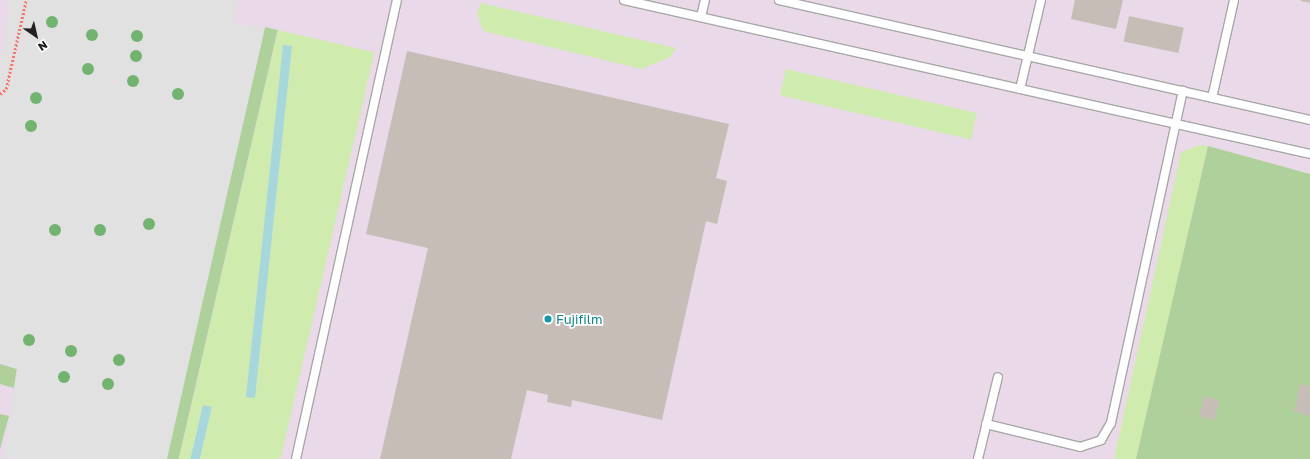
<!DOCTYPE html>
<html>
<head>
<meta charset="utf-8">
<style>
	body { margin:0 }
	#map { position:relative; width:1310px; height:459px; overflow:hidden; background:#f1ede7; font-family:"Golos Text",sans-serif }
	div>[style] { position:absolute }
	.industrial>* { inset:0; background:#ead9e8; transform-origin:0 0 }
	.grass>* { inset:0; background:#cfebae; transform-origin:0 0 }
	.forest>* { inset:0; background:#aed19c; transform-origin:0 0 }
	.parking>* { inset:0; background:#e1e1e1 }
	.water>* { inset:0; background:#a8d6df; transform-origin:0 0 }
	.building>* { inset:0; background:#c6bdb6; transform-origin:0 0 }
	.path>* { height:2.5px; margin-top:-1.25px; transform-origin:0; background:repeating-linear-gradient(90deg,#fb756e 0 2px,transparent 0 4px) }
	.roads { filter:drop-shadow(1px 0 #a8a8a8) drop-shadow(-1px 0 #a8a8a8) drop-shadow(0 1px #a8a8a8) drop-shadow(0 -1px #a8a8a8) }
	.service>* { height:8px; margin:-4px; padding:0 4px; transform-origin:4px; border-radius:4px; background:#fff }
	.trees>* { width:12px; height:12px; margin:-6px; border-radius:50%; background:#72b370 }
	.dots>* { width:11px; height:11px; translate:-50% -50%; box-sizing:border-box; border:2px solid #fff; border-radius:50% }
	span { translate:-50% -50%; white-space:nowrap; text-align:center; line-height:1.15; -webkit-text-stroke:3.5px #fff; paint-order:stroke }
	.culture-label { font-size:13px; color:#0d838f }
	.left { translate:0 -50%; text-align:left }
	.north { position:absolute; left:16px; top:16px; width:40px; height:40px; -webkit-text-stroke:3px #fff; paint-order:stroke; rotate:146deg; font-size:11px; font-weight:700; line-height:16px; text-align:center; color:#212121 }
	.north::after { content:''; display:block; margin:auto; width:14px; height:18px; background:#212121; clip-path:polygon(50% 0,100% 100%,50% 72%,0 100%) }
</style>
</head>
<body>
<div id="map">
	<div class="industrial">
		<i style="left:0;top:0;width:1310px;height:459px"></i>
	</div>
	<div class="grass">
		<i style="clip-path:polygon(481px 3px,645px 41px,676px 48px,670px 57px,642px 69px,483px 31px,477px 13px)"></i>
		<i style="left:278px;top:30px;width:99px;height:440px;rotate:13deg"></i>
		<i style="left:786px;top:69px;width:196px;height:27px;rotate:13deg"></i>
		<i style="clip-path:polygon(1200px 145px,1208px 146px,1136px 459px,1114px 459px,1181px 152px)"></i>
	</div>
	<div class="forest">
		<i style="left:265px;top:27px;width:13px;height:443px;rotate:13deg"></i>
		<i style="clip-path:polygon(1208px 146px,1310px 174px,1310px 459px,1136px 459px)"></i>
		<i style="clip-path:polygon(0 364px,17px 369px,14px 388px,0 384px)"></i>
		<i style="clip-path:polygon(0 414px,9px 416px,0 449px)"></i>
	</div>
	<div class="parking">
		<i style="clip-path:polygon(9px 0,238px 0,233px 25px,265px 27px,167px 459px,3px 459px,17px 369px,0 363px,0 71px)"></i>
	</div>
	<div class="water">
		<i style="left:283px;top:45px;width:9px;height:354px;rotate:6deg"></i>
		<i style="left:203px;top:405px;width:9px;height:56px;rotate:13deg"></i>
	</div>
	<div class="building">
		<i style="clip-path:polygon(1075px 0,1123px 0,1116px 29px,1071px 19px)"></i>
		<i style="clip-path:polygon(1301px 0,1310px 0,1310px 3px,1301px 1px)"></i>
		<i style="left:1129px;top:16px;width:56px;height:26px;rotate:12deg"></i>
		<i style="clip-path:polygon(407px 51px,729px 124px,716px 178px,727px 181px,717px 224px,706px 221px,662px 420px,572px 400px,571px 407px,547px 402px,548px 395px,527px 390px,511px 459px,380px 459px,428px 248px,366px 234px)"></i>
		<i style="clip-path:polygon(1300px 384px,1310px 386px,1310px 416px,1294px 412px)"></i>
		<i style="left:1204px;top:396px;width:16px;height:21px;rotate:14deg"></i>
	</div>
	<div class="path">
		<i style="left:0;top:94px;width:8px;rotate:-40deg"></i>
		<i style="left:6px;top:89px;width:91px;rotate:-77.3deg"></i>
	</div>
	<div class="roads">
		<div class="service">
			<i style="left:624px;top:0;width:703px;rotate:12.65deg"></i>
			<i style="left:779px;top:0;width:544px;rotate:12.73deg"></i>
			<i style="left:701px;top:17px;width:17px;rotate:-77deg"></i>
			<i style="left:1020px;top:89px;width:91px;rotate:-76.7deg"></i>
			<i style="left:1212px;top:98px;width:100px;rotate:-77.3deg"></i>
			<i style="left:986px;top:424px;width:97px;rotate:13.7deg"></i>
			<i style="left:1080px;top:447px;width:22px;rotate:-18deg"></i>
			<i style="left:1101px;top:440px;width:20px;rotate:-60deg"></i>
			<i style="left:1111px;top:423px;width:340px;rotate:-77.8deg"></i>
			<i style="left:296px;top:459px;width:470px;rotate:-77.6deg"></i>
			<i style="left:978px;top:459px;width:84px;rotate:-76.3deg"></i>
		</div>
	</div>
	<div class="trees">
		<i style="left:52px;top:22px"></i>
		<i style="left:92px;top:35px"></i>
		<i style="left:137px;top:36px"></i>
		<i style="left:136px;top:56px"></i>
		<i style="left:88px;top:69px"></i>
		<i style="left:133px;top:81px"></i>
		<i style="left:178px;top:94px"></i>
		<i style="left:36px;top:98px"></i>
		<i style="left:31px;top:126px"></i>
		<i style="left:149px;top:224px"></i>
		<i style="left:55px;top:230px"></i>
		<i style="left:100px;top:230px"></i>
		<i style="left:29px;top:340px"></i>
		<i style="left:71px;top:351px"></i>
		<i style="left:119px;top:360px"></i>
		<i style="left:64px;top:377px"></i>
		<i style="left:108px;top:384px"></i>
	</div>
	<div class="dots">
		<i style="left:548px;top:319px;background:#0f9aa8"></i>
	</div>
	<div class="culture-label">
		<span class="left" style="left:556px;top:319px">Fujifilm</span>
	</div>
	<div class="north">N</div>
</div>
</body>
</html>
